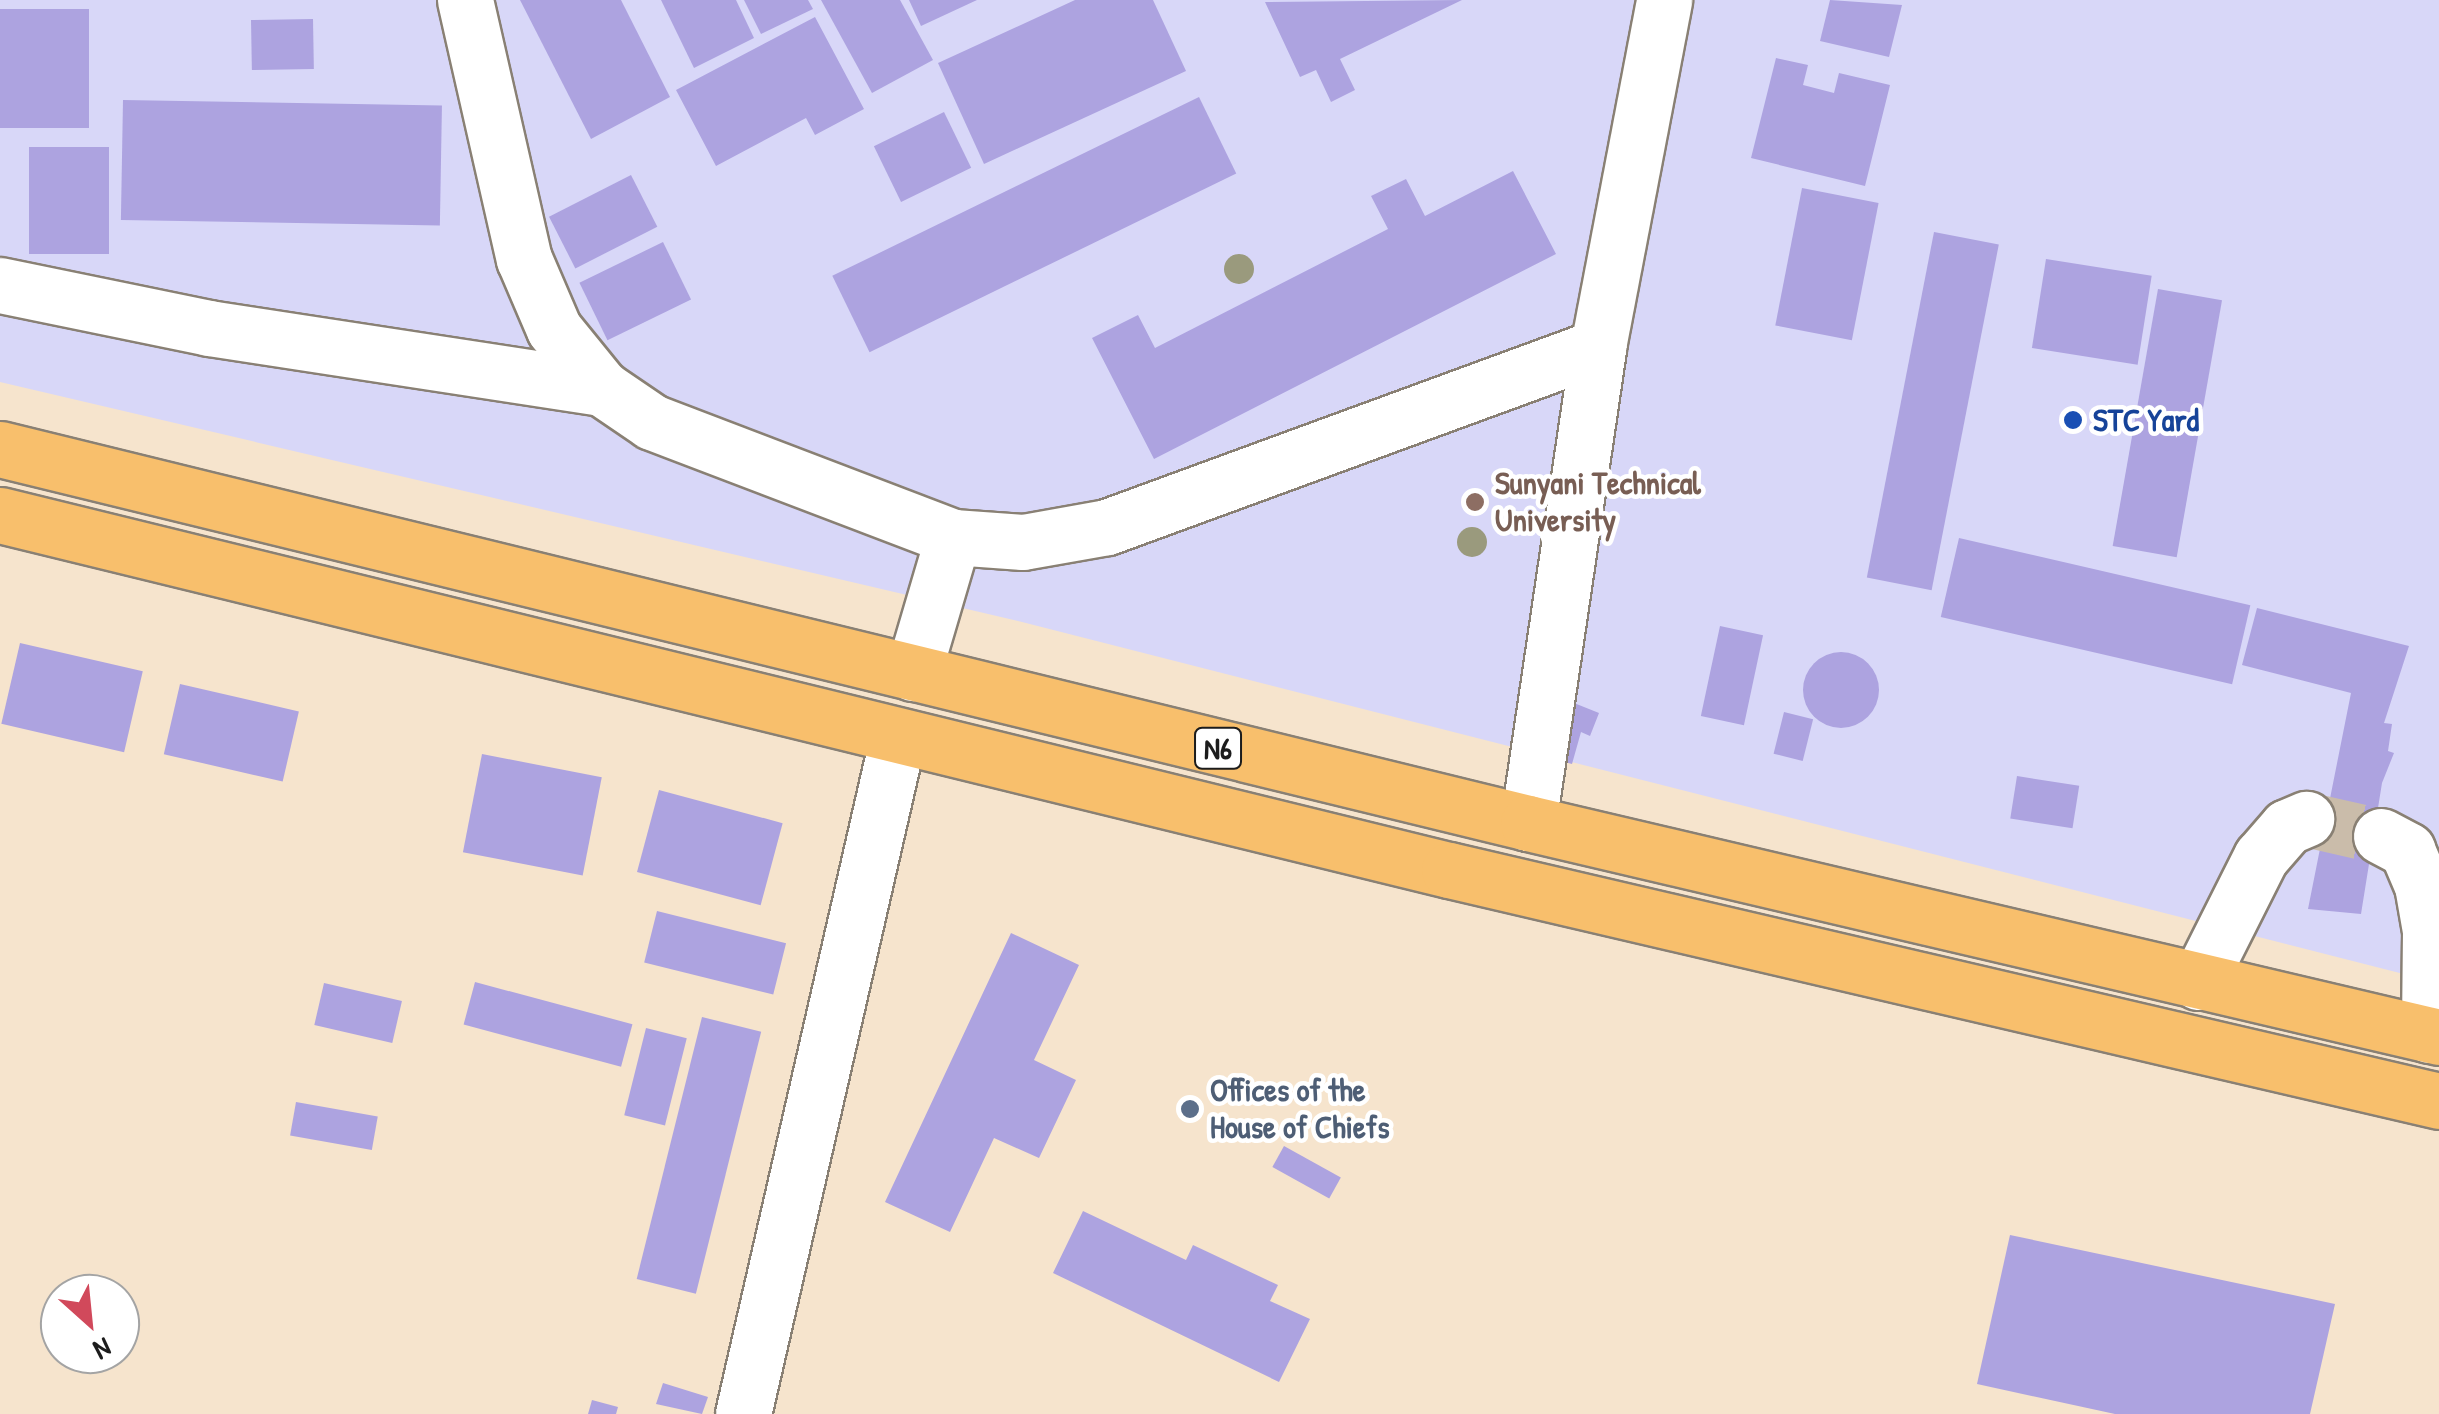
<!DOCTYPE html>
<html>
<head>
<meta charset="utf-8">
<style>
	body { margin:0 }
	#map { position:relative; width:2439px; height:1414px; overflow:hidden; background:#f6e4cd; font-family:"Patrick Hand",sans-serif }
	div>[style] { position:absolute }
	.built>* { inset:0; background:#d8d7f8 }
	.building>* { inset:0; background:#ada3e0; transform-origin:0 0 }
	.round { border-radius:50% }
	.minor-tunnel>* { height:55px; margin-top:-27.5px; transform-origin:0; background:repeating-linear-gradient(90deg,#cabcaa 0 55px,transparent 0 83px) }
	.roads { filter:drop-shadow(2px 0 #898074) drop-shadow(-2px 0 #898074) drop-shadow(0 2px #898074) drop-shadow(0 -2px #898074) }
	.minor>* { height:55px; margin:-27.5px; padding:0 27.5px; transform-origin:27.5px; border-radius:27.5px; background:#fff }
	.major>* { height:55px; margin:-27.5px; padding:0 27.5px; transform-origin:27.5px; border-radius:27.5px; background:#f8bf6c }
	.trees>* { width:30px; height:30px; margin:-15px; border-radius:50%; background:#9a9a7d }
	.dots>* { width:28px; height:28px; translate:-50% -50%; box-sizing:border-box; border:5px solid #fff; border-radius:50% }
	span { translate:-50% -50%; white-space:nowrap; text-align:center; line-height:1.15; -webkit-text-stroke:9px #fff; paint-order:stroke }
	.shield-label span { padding:2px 8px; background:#fff; border:2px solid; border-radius:8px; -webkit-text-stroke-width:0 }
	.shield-label { font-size:30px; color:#1c1c1c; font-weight:700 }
	.transit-label { font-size:32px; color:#164399; font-weight:700 }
	.left { translate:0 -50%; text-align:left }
	.education-label { font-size:32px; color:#785e54; font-weight:700 }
	.service-label { font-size:32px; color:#4e5e75; font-weight:700 }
	.north { position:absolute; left:40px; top:1274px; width:100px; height:100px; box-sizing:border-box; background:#fff; border:2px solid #a4a4a4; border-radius:50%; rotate:153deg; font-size:28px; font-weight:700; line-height:40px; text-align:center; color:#1c1c1c }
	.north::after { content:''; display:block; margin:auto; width:35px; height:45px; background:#d1495b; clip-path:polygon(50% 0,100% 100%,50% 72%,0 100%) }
</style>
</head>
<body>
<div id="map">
	<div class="built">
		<i style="clip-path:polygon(0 0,2439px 0,2439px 983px,1022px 622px,0 382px)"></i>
	</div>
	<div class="building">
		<i style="clip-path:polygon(520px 0,621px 0,670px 97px,591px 139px)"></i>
		<i style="clip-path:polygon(661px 0,736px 0,754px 38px,694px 68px)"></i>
		<i style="clip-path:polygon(744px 0,808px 0,813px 9px,761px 34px)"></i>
		<i style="clip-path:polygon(821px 0,900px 0,933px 60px,872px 93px)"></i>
		<i style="clip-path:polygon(909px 0,977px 0,921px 26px)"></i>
		<i style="clip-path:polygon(1075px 0,1153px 0,1186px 71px,984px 164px,938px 63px)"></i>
		<i style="clip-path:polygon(1462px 0,1340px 59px,1355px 90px,1331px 102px,1316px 70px,1300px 77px,1265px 2px)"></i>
		<i style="clip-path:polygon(1830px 0,1902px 5px,1889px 57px,1820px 41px)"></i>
		<i style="left:89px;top:9px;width:119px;height:89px;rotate:90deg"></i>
		<i style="clip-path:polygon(815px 17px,864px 109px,815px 135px,806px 118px,716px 166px,676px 90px)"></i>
		<i style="left:313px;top:19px;width:50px;height:62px;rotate:89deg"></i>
		<i style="clip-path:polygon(1776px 58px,1808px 65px,1803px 85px,1834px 93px,1839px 73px,1890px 85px,1865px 186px,1751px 158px)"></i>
		<i style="left:1199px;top:97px;width:85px;height:408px;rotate:64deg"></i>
		<i style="left:123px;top:100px;width:319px;height:120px;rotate:1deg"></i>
		<i style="left:944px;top:112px;width:62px;height:78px;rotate:64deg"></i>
		<i style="left:109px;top:147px;width:107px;height:80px;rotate:90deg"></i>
		<i style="clip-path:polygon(1513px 171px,1556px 254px,1154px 459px,1092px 338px,1138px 315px,1155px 348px,1388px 229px,1371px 196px,1406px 179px,1425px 216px)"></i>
		<i style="left:631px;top:175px;width:58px;height:92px;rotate:63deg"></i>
		<i style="left:1802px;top:188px;width:78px;height:140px;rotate:11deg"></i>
		<i style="left:1934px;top:232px;width:66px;height:352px;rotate:11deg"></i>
		<i style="left:663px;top:242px;width:64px;height:93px;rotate:64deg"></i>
		<i style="left:2046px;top:259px;width:107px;height:90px;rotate:9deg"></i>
		<i style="left:2158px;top:289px;width:65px;height:261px;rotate:10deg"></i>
		<i style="left:1959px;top:538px;width:299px;height:81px;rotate:13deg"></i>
		<i style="clip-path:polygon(2257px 608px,2409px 646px,2384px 723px,2392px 724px,2388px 751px,2394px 753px,2382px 783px,2361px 914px,2308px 909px,2351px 693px,2242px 665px)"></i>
		<i style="left:1720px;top:626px;width:44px;height:92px;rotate:12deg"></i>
		<i style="left:20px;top:643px;width:126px;height:83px;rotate:13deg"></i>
		<i class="round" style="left:1803px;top:652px;width:76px;height:76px"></i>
		<i style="left:180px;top:684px;width:122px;height:72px;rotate:13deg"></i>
		<i style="clip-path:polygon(1559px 697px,1599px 713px,1590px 736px,1581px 732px,1572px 764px,1546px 757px)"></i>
		<i style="left:1784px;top:712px;width:30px;height:43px;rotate:14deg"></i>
		<i style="left:482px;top:754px;width:122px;height:100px;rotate:11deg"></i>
		<i style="left:2017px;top:776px;width:63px;height:43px;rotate:9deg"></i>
		<i style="left:659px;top:790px;width:128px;height:85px;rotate:15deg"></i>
		<i style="left:657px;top:911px;width:133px;height:53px;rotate:14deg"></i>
		<i style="clip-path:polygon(1011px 933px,1079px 965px,1034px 1060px,1076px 1080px,1039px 1158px,994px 1138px,950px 1232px,885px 1202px)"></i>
		<i style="left:475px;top:982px;width:163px;height:44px;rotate:15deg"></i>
		<i style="left:324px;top:983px;width:80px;height:43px;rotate:13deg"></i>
		<i style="left:702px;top:1017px;width:61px;height:270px;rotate:14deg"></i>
		<i style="left:646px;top:1028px;width:42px;height:90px;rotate:14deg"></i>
		<i style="left:296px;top:1102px;width:83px;height:34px;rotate:10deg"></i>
		<i style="left:1284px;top:1146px;width:65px;height:24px;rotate:29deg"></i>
		<i style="clip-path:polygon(1083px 1211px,1186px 1260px,1193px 1245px,1278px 1285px,1270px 1301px,1310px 1319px,1279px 1382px,1053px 1273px)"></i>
		<i style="clip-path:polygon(2010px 1235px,2335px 1304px,2310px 1414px,2115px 1414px,1977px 1384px)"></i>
		<i style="clip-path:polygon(663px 1383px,708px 1397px,702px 1414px,656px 1404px)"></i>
		<i style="clip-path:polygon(592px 1400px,618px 1407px,616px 1414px,588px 1414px)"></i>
	</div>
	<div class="minor-tunnel">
		<i style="left:2306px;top:819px;width:77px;rotate:12.8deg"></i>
	</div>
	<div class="roads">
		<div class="minor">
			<i style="left:465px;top:0;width:266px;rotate:77.2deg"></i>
			<i style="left:524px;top:259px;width:76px;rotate:66.8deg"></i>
			<i style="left:554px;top:329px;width:76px;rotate:50.9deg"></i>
			<i style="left:602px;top:388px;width:60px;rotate:34.2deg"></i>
			<i style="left:652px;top:422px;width:322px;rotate:20.9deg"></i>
			<i style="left:953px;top:537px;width:142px;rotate:106.4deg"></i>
			<i style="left:0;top:285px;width:213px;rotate:11.6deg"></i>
			<i style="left:209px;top:328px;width:398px;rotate:8.7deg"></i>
			<i style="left:953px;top:537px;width:70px;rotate:4.1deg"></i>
			<i style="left:1023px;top:542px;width:85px;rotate:-10.1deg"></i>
			<i style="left:1107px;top:527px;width:523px;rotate:-20.13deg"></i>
			<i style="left:1528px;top:823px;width:481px;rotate:-81.6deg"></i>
			<i style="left:1598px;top:347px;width:353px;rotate:-79.2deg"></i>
			<i style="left:2381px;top:836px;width:30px;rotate:28deg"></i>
			<i style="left:2407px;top:850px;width:38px;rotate:67deg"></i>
			<i style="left:2422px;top:885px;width:47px;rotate:80.1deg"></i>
			<i style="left:2430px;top:931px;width:104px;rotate:90.6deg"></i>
			<i style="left:2198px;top:982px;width:140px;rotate:-63.3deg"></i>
			<i style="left:2261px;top:857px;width:40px;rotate:-49deg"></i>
			<i style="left:2287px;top:827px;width:21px;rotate:-23deg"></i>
			<i style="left:743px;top:1414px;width:695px;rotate:-77.12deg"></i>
		</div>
		<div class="major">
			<i style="left:0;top:449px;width:1573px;rotate:13.75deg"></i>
			<i style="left:1528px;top:823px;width:936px;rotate:13.22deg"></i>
			<i style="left:0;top:515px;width:1492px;rotate:13.77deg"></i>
			<i style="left:1449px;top:870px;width:1017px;rotate:13.13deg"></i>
		</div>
	</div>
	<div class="trees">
		<i style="left:1239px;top:269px"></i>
		<i style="left:1472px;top:542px"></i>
	</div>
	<div class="dots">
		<i style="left:2073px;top:420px;background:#1a4fb4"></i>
		<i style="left:1475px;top:502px;background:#8d6e63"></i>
		<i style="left:1190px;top:1109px;background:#5c6f8a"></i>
	</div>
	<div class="shield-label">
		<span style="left:1218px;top:748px">N6</span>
	</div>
	<div class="transit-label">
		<span class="left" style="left:2093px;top:420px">STC Yard</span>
	</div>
	<div class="education-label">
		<span class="left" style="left:1495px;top:502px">Sunyani Technical<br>University</span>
	</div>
	<div class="service-label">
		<span class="left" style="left:1210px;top:1109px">Offices of the<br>House of Chiefs</span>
	</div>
	<div class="north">N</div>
</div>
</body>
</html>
